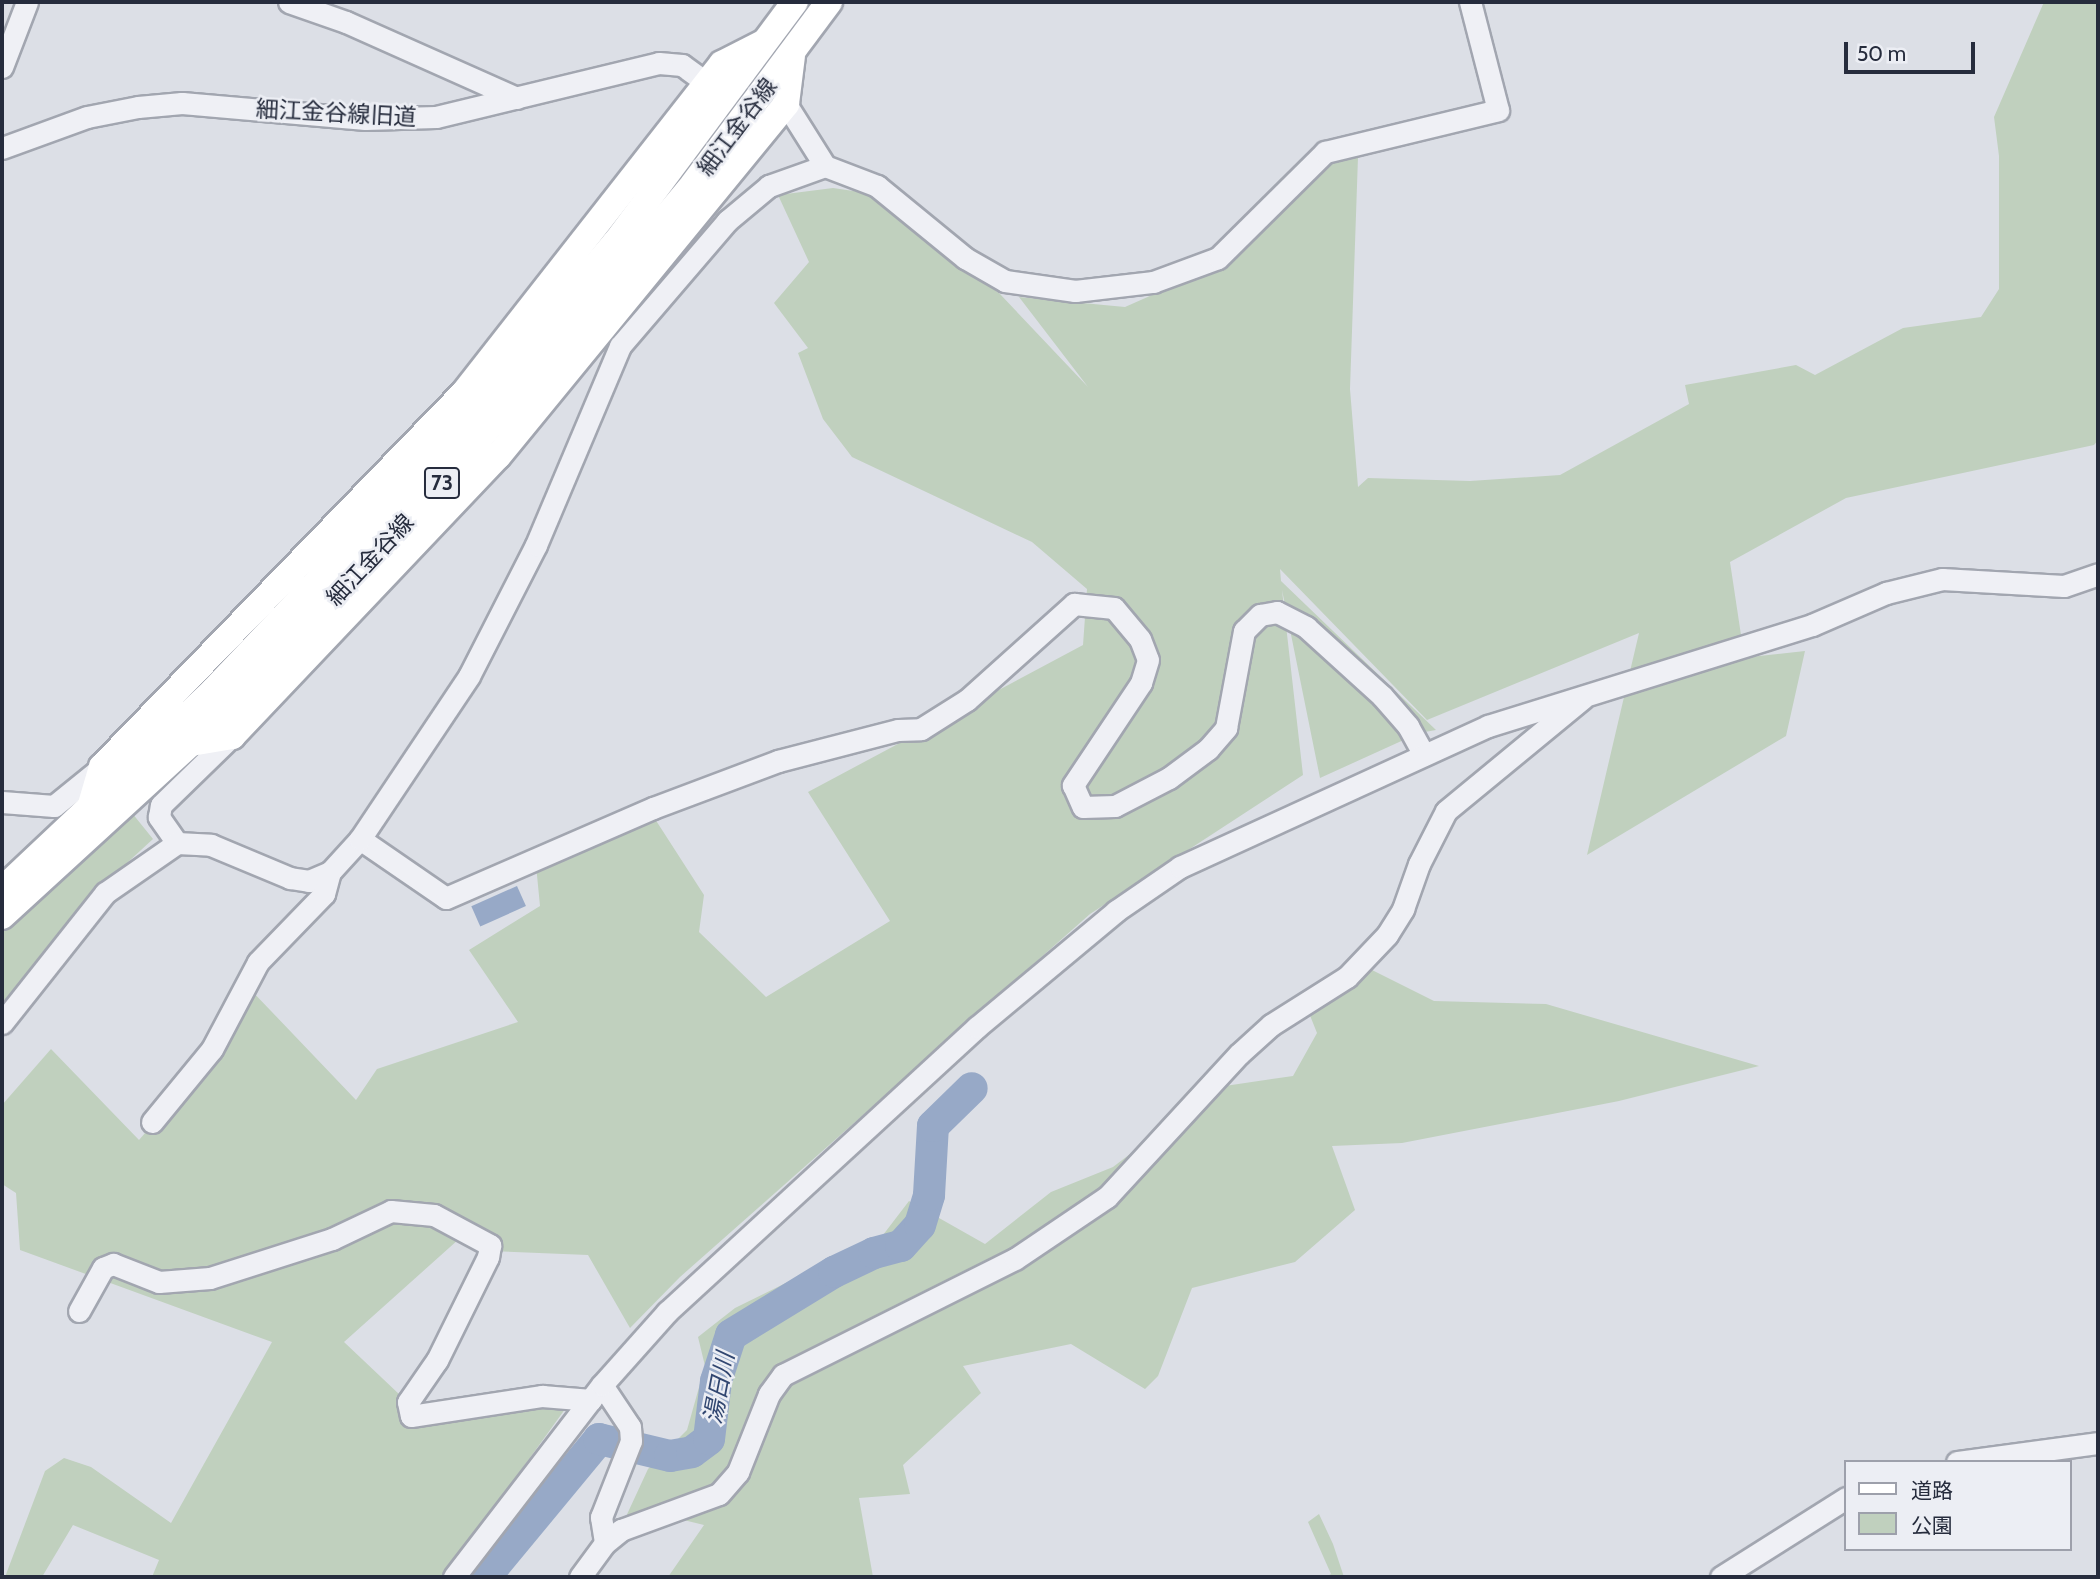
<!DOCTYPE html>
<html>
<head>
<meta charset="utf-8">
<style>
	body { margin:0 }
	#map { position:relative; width:2100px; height:1579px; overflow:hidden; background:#dcdfe6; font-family:Cabin,"Noto Sans JP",sans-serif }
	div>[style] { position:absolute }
	.green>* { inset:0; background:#c0d0be }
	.water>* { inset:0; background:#97a9c7; transform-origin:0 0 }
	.river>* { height:32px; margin:-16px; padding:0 16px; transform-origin:16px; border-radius:16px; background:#97a9c7 }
	.roads { filter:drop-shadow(2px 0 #a2a6b0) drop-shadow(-2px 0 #a2a6b0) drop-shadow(0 2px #a2a6b0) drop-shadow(0 -2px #a2a6b0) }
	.minor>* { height:21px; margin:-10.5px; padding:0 10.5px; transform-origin:10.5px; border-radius:10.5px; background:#eff0f5 }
	.major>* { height:26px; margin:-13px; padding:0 13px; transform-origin:13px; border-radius:13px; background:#fff }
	span { translate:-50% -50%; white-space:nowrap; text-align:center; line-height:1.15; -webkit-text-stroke:5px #eceef4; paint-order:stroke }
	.shield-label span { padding:2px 5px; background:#eceef4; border:2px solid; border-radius:5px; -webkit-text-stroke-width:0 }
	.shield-label { font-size:21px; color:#262c3d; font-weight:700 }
	.street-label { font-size:23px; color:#262c3d }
	.water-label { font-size:24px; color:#314670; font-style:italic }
	.frame { position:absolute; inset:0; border:4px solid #262c3d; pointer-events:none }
	.legend { position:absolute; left:1844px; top:1460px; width:228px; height:91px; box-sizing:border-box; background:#eceef4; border:2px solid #9da0ab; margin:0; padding:9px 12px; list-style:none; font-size:21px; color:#262c3d }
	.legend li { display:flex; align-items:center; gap:14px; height:35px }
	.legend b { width:35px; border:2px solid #9da0ab }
	.scale { position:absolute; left:1844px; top:42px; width:131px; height:32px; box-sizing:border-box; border:4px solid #262c3d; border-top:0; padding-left:9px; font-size:21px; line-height:24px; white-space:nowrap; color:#262c3d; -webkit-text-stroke:5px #eceef4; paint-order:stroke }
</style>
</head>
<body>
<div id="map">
	<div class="green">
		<i style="clip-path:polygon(2044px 2px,2098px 2px,2098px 440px,2094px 445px,1846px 498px,1730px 562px,1741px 635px,1750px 657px,1805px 651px,1786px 736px,1587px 855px,1639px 633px,1427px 720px,1280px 569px,1281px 581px,1436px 730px,1419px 733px,1320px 778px,1282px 590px,1303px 775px,1090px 914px,680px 1277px,630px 1328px,588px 1255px,489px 1251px,459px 1239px,344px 1342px,419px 1413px,568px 1405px,444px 1577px,152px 1577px,159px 1560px,73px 1525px,42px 1577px,5px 1577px,45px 1471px,64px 1458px,91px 1467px,171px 1523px,272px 1342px,20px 1250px,16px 1193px,2px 1184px,2px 1105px,51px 1049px,139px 1140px,227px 1038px,251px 990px,356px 1100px,377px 1069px,518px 1022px,469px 950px,540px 906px,536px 865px,655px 819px,704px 895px,699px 932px,766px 997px,890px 921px,808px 792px,1083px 645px,1087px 589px,1032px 542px,852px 457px,823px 419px,798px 353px,808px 348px,774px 303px,809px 262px,778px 195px,833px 188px,867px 193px,1000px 294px,1088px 387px,1019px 297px,1125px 307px,1213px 268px,1322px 166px,1358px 157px,1350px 389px,1358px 487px,1368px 478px,1470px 481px,1560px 475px,1689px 404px,1685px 385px,1796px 365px,1815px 375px,1903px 328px,1981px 317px,1999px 289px,1999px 156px,1994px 117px)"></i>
		<i style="clip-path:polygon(132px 813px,153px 839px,90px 897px,2px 1003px,2px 923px)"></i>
		<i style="clip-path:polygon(1372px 970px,1434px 1001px,1546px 1004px,1759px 1066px,1619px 1101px,1402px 1143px,1332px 1146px,1355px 1210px,1295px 1262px,1192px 1288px,1158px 1376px,1145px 1389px,1071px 1344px,963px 1366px,981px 1393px,903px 1465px,910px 1494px,859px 1498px,873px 1577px,668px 1577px,704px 1525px,651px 1512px,623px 1523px,648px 1469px,687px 1430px,705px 1366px,698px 1337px,735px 1308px,883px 1235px,909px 1201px,985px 1244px,1051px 1192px,1113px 1167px,1218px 1087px,1293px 1076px,1317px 1033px,1309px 1013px)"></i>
		<i style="clip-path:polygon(1319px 1514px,1333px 1544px,1344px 1577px,1326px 1577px,1331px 1574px,1308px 1522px)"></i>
	</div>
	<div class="water">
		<i style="left:517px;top:886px;width:22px;height:50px;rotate:66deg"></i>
	</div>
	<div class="river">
		<i style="left:485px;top:1577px;width:179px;rotate:-50.4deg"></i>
		<i style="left:599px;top:1439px;width:73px;rotate:13.5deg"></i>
		<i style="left:670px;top:1456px;width:22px;rotate:-10deg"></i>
		<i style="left:692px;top:1452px;width:21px;rotate:-37deg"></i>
		<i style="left:709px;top:1439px;width:58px;rotate:-83.1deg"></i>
		<i style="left:716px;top:1381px;width:48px;rotate:-71.9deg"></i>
		<i style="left:731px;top:1335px;width:121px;rotate:-31.5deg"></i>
		<i style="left:834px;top:1272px;width:44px;rotate:-25.4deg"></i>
		<i style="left:874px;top:1253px;width:28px;rotate:-15deg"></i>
		<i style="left:901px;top:1246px;width:28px;rotate:-48deg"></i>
		<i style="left:920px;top:1225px;width:31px;rotate:-73deg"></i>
		<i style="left:929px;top:1195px;width:69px;rotate:-86.7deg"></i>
		<i style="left:933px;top:1126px;width:54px;rotate:-44.3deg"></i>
	</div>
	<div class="roads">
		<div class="minor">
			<i style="left:289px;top:2px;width:60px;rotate:19.3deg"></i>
			<i style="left:346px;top:22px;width:187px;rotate:24deg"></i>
			<i style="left:2px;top:67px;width:70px;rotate:-69deg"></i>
			<i style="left:786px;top:104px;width:73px;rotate:57.8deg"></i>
			<i style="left:825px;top:166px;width:56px;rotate:21deg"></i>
			<i style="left:877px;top:186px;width:114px;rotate:39.3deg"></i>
			<i style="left:965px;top:258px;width:46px;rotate:29.9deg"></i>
			<i style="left:1005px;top:281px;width:71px;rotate:8.1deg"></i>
			<i style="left:1075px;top:291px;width:79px;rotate:-6.6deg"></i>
			<i style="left:1153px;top:282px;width:69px;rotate:-20.3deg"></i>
			<i style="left:1218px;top:258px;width:151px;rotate:-44.7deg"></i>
			<i style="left:1325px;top:152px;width:178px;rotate:-13.6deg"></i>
			<i style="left:1498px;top:110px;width:112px;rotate:-104.5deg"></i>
			<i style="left:2px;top:148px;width:90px;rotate:-20deg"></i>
			<i style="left:87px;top:117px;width:52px;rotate:-11.1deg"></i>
			<i style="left:138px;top:107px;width:44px;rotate:-5.2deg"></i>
			<i style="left:182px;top:103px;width:184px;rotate:5deg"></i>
			<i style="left:365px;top:119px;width:71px;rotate:-1.6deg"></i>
			<i style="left:436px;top:117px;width:229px;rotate:-13.6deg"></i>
			<i style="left:659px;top:63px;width:23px;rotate:5deg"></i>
			<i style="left:682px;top:65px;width:31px;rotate:36deg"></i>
			<i style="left:2px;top:802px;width:52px;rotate:4.4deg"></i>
			<i style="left:54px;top:806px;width:62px;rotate:-39.1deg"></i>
			<i style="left:360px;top:839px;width:104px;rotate:34.5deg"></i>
			<i style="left:446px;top:898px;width:226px;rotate:-23.5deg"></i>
			<i style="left:653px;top:808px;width:134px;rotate:-20.6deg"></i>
			<i style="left:778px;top:761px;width:124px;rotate:-14.5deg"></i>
			<i style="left:898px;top:730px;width:23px;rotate:-2deg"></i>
			<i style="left:921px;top:729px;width:54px;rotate:-32.2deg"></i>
			<i style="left:967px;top:700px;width:144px;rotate:-41.9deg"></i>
			<i style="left:1074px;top:604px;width:40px;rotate:5.7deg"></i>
			<i style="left:1114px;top:608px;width:40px;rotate:50deg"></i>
			<i style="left:1140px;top:639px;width:22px;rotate:69deg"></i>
			<i style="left:1148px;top:660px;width:24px;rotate:107deg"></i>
			<i style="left:1141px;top:683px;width:123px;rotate:123.7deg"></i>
			<i style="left:1073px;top:785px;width:24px;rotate:66deg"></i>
			<i style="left:1083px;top:807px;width:32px;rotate:-2deg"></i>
			<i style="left:1115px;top:806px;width:61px;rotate:-27.4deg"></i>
			<i style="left:1169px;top:778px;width:49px;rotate:-36.6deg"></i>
			<i style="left:1208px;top:749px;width:28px;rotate:-49deg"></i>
			<i style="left:1226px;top:728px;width:99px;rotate:-79.5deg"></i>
			<i style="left:1244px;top:631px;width:23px;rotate:-45deg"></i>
			<i style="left:1260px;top:615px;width:17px;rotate:-10deg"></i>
			<i style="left:1277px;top:612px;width:33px;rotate:27deg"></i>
			<i style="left:1306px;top:627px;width:103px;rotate:42.2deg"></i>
			<i style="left:1382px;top:696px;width:40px;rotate:49deg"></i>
			<i style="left:1408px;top:726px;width:33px;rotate:61deg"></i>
			<i style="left:177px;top:843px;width:32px;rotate:-125deg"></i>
			<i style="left:159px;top:817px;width:12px;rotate:-81deg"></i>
			<i style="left:161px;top:805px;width:99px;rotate:-44.2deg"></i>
			<i style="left:2px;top:1023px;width:166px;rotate:-51.6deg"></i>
			<i style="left:105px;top:893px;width:88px;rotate:-34.8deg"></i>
			<i style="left:177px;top:843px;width:34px;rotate:3deg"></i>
			<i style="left:211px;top:845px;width:86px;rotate:22.7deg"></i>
			<i style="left:290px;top:878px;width:19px;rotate:9deg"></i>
			<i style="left:309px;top:881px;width:23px;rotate:-23deg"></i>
			<i style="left:330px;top:872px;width:45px;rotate:-47.7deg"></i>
			<i style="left:360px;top:839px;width:196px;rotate:-56.2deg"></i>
			<i style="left:469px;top:676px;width:147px;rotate:-62.9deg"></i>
			<i style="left:536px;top:545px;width:216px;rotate:-67.1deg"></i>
			<i style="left:620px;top:346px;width:165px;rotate:-49.4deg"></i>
			<i style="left:727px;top:221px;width:55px;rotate:-39.8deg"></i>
			<i style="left:769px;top:186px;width:59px;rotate:-19.7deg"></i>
			<i style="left:152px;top:1122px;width:94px;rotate:-50.6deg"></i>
			<i style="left:212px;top:1049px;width:98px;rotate:-62.1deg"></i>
			<i style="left:258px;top:962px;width:95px;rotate:-45.9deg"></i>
			<i style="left:324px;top:894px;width:23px;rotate:-75deg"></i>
			<i style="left:79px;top:1311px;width:49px;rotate:-60.8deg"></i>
			<i style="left:103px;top:1268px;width:11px;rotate:-22deg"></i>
			<i style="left:113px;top:1264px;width:49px;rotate:21.4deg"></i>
			<i style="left:159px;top:1282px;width:51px;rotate:-4.5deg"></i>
			<i style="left:210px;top:1278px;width:128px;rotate:-17.7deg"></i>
			<i style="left:332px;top:1239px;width:65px;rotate:-25.4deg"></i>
			<i style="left:391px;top:1211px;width:43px;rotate:5.3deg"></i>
			<i style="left:434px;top:1215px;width:64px;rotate:28.2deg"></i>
			<i style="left:490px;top:1245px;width:12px;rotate:99deg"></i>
			<i style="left:488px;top:1257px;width:115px;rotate:116.3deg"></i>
			<i style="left:437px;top:1360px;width:51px;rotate:124.6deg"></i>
			<i style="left:408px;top:1402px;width:14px;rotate:78deg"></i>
			<i style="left:411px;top:1416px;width:133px;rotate:-8.7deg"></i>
			<i style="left:542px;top:1396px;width:49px;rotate:4.7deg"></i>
			<i style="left:602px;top:1385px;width:50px;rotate:56.3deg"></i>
			<i style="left:630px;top:1427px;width:14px;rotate:86deg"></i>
			<i style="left:631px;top:1441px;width:82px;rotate:111.5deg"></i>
			<i style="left:601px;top:1517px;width:26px;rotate:81deg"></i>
			<i style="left:1957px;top:1462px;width:142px;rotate:-7.7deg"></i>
			<i style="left:454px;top:1577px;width:242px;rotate:-52.4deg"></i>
			<i style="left:602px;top:1385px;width:98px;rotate:-48.3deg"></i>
			<i style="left:667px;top:1312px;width:421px;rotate:-42.6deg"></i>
			<i style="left:977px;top:1027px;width:181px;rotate:-39.8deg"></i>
			<i style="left:1116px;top:911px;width:78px;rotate:-34.5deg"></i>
			<i style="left:1180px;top:867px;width:339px;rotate:-24.6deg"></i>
			<i style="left:1488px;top:726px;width:339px;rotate:-17.3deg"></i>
			<i style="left:1812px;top:625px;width:81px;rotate:-23.4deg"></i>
			<i style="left:1886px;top:593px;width:58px;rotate:-14deg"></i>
			<i style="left:1942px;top:579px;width:122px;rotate:3.3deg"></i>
			<i style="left:2064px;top:586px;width:36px;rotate:-19deg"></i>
			<i style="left:580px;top:1577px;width:42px;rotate:-53.7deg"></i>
			<i style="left:605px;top:1543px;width:21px;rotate:-39deg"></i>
			<i style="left:621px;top:1530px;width:104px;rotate:-20.2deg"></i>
			<i style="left:719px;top:1494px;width:29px;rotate:-49deg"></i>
			<i style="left:738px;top:1472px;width:84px;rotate:-68.3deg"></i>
			<i style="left:769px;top:1394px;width:24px;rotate:-54deg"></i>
			<i style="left:783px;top:1375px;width:259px;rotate:-26.6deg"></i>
			<i style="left:1015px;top:1259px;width:111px;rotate:-34deg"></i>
			<i style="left:1107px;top:1197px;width:195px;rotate:-47.3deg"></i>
			<i style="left:1239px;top:1054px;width:43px;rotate:-42.2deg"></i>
			<i style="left:1271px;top:1025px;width:90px;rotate:-32.3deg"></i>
			<i style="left:1347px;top:977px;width:58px;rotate:-46.4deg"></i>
			<i style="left:1387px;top:935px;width:31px;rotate:-58deg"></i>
			<i style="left:1403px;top:909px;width:48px;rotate:-70.4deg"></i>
			<i style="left:1419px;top:864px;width:59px;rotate:-63deg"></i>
			<i style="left:1446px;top:811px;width:178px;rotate:-39.5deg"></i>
			<i style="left:1721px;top:1577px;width:148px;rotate:-32.3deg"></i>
		</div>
		<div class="major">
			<i style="left:191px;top:743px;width:42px;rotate:-9.7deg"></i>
			<i style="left:232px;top:736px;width:386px;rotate:-46.5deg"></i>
			<i style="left:498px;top:456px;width:455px;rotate:-50.7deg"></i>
			<i style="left:786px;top:104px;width:48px;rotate:-82.9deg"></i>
			<i style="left:90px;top:808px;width:43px;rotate:-73.7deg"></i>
			<i style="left:102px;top:767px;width:520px;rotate:-45.93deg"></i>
			<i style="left:464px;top:393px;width:418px;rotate:-51.9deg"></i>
			<i style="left:722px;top:64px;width:44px;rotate:-27.1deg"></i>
			<i style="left:2px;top:890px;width:291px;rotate:-43.3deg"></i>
			<i style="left:214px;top:690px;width:305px;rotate:-46.5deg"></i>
			<i style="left:424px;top:469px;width:297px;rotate:-49.8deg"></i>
			<i style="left:616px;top:242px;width:299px;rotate:-53.3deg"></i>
			<i style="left:2px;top:916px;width:256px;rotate:-42.5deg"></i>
			<i style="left:191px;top:743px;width:386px;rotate:-46.3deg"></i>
			<i style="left:458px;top:464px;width:357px;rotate:-49.9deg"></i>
			<i style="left:688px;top:191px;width:236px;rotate:-53.3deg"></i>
		</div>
	</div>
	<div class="shield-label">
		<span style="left:442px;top:483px">73</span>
	</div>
	<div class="street-label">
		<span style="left:336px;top:113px;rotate:3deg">細江金谷線旧道</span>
		<span style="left:737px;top:127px;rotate:-53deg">細江金谷線</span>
		<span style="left:370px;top:560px;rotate:-47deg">細江金谷線</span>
	</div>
	<div class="water-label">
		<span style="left:719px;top:1388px;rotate:-79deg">湯日川</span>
	</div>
	<div class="frame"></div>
	<ul class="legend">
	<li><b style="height:9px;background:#fff"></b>道路</li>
	<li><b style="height:19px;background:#c0d0be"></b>公園</li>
	</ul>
	<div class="scale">50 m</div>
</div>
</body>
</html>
